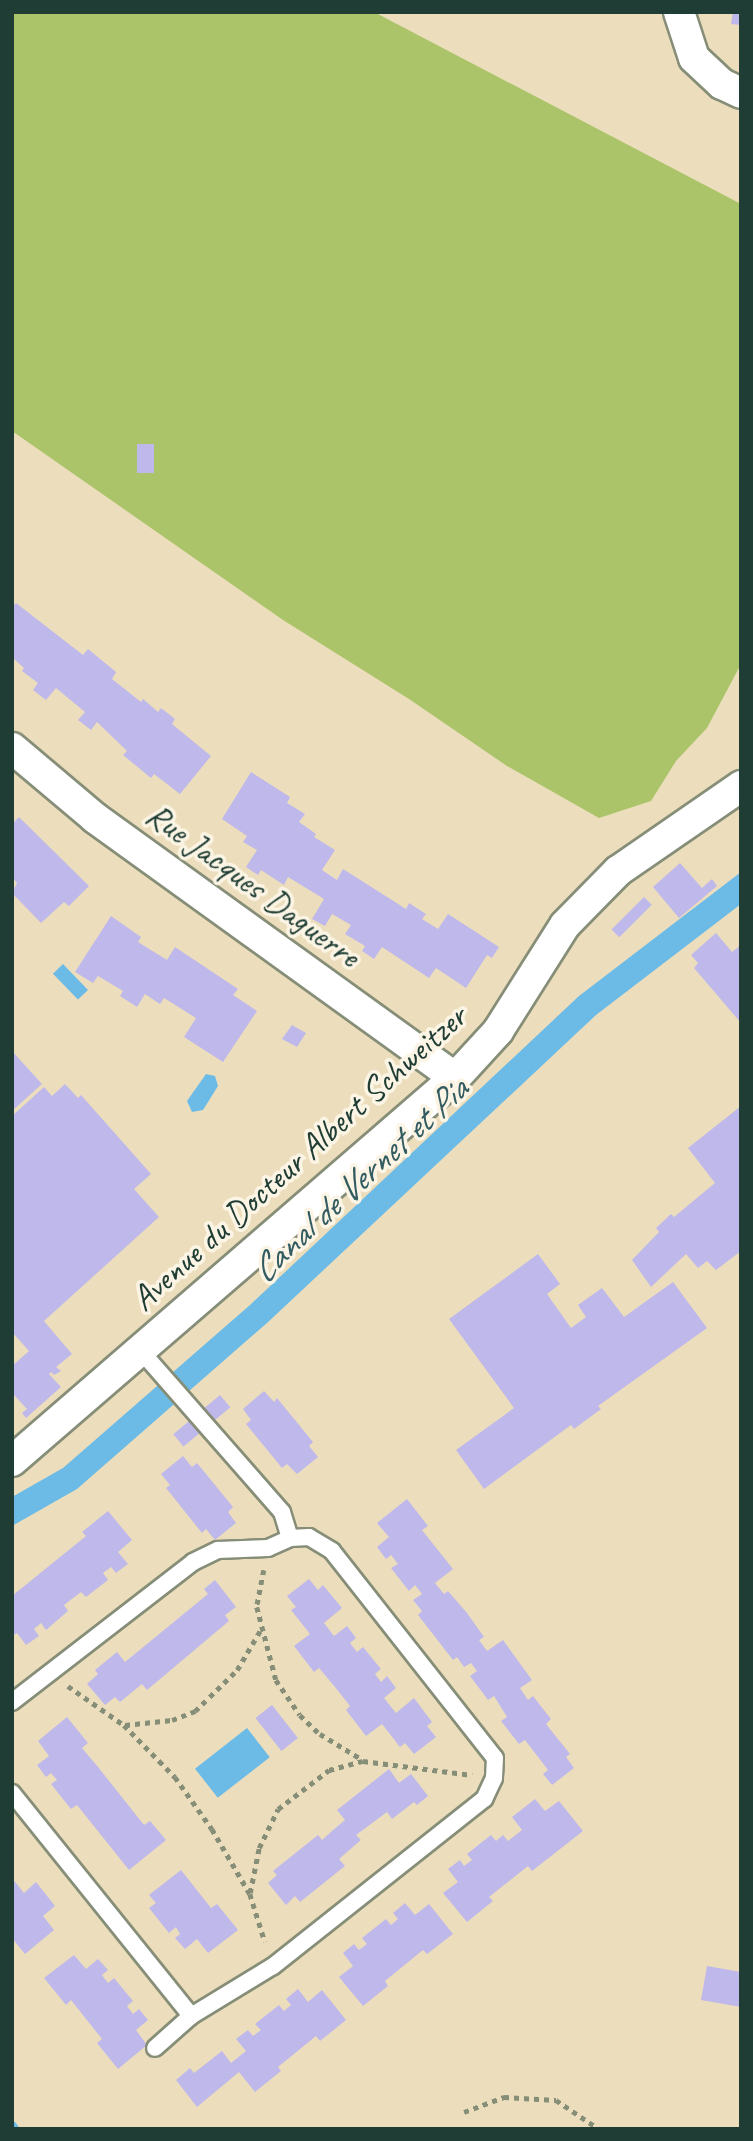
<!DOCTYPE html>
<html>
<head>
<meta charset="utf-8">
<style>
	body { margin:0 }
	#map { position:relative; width:753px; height:2141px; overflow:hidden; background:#ecdebc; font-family:Caveat,sans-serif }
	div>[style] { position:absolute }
	.green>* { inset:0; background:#abc46a }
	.water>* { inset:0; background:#6cbbe7; transform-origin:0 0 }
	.stream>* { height:10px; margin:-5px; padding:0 5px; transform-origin:5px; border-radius:5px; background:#6cbbe7 }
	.building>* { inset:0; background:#bfb8eb; transform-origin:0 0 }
	.path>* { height:4.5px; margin-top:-2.25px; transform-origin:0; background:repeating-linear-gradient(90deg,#868e78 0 5px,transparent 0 10px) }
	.roads { filter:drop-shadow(2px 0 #868e78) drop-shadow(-2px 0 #868e78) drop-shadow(0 2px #868e78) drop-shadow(0 -2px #868e78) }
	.service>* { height:16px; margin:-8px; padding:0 8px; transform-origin:8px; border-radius:8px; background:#fff }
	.minor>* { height:30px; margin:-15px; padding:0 15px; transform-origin:15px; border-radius:15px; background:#fff }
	span { translate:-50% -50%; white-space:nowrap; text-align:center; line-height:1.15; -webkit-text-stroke:7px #fcf5e5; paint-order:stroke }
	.street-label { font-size:35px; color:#1f3d34 }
	.water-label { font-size:37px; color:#325c61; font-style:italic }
	.frame { position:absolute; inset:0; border:14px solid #1f3d34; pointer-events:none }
</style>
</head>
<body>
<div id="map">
	<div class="green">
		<i style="clip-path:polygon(12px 12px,374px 12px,741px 204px,741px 664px,707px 728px,676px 761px,651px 801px,599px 818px,507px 766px,409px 699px,283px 620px,12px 431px)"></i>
	</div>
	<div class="water">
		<i style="clip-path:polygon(741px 872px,741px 904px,596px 1015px,267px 1323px,77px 1489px,12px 1526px,12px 1497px,63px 1468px,250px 1305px,579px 996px)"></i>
		<i style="left:63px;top:964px;width:36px;height:14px;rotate:46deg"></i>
		<i style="clip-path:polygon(206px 1074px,215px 1076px,218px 1086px,203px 1110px,192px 1112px,187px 1101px)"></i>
		<i style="left:247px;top:1728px;width:37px;height:66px;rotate:52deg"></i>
	</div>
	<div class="stream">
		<i style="left:12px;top:2126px;width:4px;rotate:56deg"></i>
	</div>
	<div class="building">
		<i style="clip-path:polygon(733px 12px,741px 12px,741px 25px,731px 24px)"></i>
		<i style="left:137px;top:444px;width:17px;height:29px"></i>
		<i style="clip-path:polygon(16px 603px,83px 655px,88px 649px,116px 672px,112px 679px,141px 702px,143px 699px,158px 712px,161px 708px,175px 719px,172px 724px,211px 756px,180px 794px,154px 774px,151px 778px,123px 755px,127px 751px,97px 722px,91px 730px,78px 720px,85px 712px,56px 688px,46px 700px,33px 690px,38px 683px,22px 671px,24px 668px,12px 657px,12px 608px)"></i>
		<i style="clip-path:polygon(251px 772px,290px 797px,287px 803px,305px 814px,299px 822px,316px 834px,314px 837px,335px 850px,322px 870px,337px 880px,343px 869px,406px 909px,409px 903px,426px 914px,422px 919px,438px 929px,448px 914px,499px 947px,492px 958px,487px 955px,466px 988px,436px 968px,429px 978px,382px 947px,374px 959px,362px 951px,365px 946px,345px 934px,351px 925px,332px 914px,325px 926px,312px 919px,324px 899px,288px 877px,284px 885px,264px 872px,261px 870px,258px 875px,246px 867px,257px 850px,243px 842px,247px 836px,222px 819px)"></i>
		<i style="clip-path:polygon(19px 817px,89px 886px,69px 906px,64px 902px,41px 923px,12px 893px,17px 883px,12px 877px,12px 824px)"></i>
		<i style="clip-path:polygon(680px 863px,702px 888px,712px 879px,717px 886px,679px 918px,653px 887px)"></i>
		<i style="left:644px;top:897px;width:11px;height:46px;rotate:45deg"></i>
		<i style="clip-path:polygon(111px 916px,141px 937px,138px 942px,167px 960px,175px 947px,238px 989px,233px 995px,257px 1011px,223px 1062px,184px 1037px,196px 1018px,164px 998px,160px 1004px,145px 994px,137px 1007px,120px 996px,123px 991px,98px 976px,93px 983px,75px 972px)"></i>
		<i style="clip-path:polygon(716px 933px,732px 952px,741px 945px,741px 1023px,694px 968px,698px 963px,691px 955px)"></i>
		<i style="clip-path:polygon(292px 1025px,306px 1033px,297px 1047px,282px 1039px)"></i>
		<i style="clip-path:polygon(12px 1051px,42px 1084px,12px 1111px)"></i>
		<i style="clip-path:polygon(65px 1084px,78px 1098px,81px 1095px,151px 1174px,134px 1189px,159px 1217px,44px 1321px,72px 1354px,56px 1367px,61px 1371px,54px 1375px,51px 1372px,49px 1374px,61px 1387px,26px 1418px,22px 1413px,27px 1409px,12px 1393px,12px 1366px,29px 1351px,12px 1332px,12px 1116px,44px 1087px,52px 1096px)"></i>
		<i style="clip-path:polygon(741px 1106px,741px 1251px,716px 1270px,707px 1261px,698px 1268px,686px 1254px,651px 1287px,632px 1260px,659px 1232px,656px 1228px,671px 1214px,674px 1217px,715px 1183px,688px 1148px)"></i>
		<i style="clip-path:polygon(538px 1254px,560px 1284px,547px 1294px,571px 1328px,586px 1317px,578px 1305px,602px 1288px,624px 1317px,673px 1282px,707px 1328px,598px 1406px,601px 1409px,574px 1429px,571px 1425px,484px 1489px,456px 1450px,514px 1408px,449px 1319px)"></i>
		<i style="clip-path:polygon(264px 1391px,274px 1402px,277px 1398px,313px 1442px,309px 1446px,318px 1457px,297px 1474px,287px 1464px,282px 1468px,246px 1424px,251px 1420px,243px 1409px)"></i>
		<i style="left:220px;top:1395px;width:16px;height:61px;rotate:50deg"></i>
		<i style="clip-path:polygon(183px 1456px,192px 1467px,197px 1463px,233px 1507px,228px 1512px,236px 1523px,215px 1540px,206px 1529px,202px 1533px,166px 1488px,170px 1485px,161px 1474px)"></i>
		<i style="clip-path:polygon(407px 1499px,428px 1526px,422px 1530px,453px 1569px,435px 1583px,444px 1594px,448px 1591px,467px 1613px,484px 1637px,479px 1640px,487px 1651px,503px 1640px,532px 1680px,520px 1688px,528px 1700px,533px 1696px,551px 1719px,546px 1724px,570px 1754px,566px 1757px,574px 1768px,552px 1785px,543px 1774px,548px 1770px,525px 1740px,519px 1744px,501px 1721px,507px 1717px,494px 1696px,488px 1700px,470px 1676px,477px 1671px,471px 1663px,464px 1667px,457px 1657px,453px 1660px,418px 1615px,422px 1611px,413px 1600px,422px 1594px,415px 1585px,409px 1591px,391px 1568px,398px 1564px,391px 1555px,386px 1559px,377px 1547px,389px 1537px,377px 1523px)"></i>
		<i style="clip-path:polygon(108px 1511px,132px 1540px,118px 1552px,128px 1564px,116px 1573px,111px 1567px,103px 1573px,108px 1580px,86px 1597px,81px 1592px,64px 1605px,68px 1611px,46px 1630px,41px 1623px,34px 1629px,39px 1636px,26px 1645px,17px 1633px,12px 1636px,12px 1596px,86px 1536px,82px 1532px)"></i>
		<i style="clip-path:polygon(309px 1579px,318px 1590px,323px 1585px,342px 1608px,324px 1623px,334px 1636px,347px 1626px,356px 1638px,350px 1643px,357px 1652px,363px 1647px,381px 1669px,375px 1674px,381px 1682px,387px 1676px,396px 1688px,384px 1698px,396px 1713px,414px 1698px,432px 1722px,427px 1726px,436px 1737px,414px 1754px,405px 1743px,400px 1747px,382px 1724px,366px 1736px,346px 1710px,350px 1706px,335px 1687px,319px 1668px,314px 1672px,294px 1646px,310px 1634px,291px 1610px,296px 1607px,287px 1596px)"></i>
		<i style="clip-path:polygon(215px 1580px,236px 1607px,225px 1615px,229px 1621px,147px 1690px,142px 1684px,120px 1702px,115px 1697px,105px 1705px,87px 1684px,98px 1674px,95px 1670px,117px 1652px,125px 1662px,208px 1594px,204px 1589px)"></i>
		<i style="left:272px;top:1705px;width:42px;height:21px;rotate:52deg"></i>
		<i style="clip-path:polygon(67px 1717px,88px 1743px,82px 1748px,98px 1767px,144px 1825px,150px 1821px,166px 1840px,129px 1870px,77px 1805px,71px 1809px,51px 1784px,57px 1780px,51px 1773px,46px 1777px,37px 1765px,49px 1756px,38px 1741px)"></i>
		<i style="clip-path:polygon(389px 1769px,399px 1783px,411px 1774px,428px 1796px,417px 1805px,414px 1802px,392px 1819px,387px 1812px,356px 1835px,361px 1840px,339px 1859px,345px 1866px,300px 1902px,295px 1896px,286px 1905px,268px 1883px,277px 1875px,273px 1871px,318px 1835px,322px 1840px,332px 1831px,345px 1820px,337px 1810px)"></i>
		<i style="clip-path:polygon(535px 1799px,545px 1811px,559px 1801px,583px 1831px,532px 1871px,528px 1866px,489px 1897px,493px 1901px,467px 1922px,443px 1893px,458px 1882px,448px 1869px,460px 1860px,464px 1866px,472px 1860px,467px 1854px,491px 1835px,496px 1841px,503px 1835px,508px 1841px,522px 1830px,512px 1817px)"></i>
		<i style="clip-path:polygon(181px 1870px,211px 1908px,217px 1904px,238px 1930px,208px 1953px,197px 1939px,185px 1949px,175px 1938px,180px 1934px,176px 1927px,169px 1933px,149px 1908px,156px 1903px,149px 1895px)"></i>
		<i style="clip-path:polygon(12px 1878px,24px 1893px,36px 1882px,55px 1906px,43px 1916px,54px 1930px,25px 1954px,12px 1938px)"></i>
		<i style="clip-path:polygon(405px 1903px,415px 1915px,429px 1904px,453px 1934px,427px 1954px,423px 1950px,385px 1981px,388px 1986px,363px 2006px,339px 1977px,353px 1966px,343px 1953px,354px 1944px,359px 1950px,367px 1944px,362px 1938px,386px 1919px,391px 1925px,398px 1919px,393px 1913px)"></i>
		<i style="clip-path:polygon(74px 1955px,86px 1969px,98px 1959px,108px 1970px,102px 1975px,108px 1983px,114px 1978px,133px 2001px,127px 2006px,133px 2014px,139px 2009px,148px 2020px,136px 2030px,147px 2045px,118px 2069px,97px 2043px,102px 2039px,71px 2000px,66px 2005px,44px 1978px)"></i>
		<i style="clip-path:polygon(707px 1966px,741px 1972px,741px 2007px,701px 2000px)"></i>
		<i style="clip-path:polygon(298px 1989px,308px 2002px,322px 1990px,346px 2020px,320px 2041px,316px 2036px,278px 2067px,281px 2071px,255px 2092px,239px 2072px,197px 2107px,176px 2080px,190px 2068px,194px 2073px,222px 2051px,231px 2063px,246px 2051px,236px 2039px,248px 2030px,253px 2036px,261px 2030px,255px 2024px,279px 2005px,284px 2011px,291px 2005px,286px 1999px)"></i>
	</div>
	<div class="path">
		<i style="left:264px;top:1570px;width:38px;rotate:101deg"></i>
		<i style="left:257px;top:1607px;width:75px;rotate:75.4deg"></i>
		<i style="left:276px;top:1680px;width:42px;rotate:55.6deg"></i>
		<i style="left:300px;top:1715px;width:28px;rotate:44deg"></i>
		<i style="left:320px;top:1734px;width:50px;rotate:31.2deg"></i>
		<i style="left:68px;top:1686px;width:68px;rotate:34.9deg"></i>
		<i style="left:124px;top:1725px;width:73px;rotate:45.6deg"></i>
		<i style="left:175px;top:1777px;width:64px;rotate:54.6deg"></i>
		<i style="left:212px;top:1829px;width:75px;rotate:59.7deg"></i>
		<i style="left:250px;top:1894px;width:50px;rotate:72.6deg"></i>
		<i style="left:125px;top:1725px;width:47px;rotate:-6.1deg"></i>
		<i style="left:172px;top:1720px;width:25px;rotate:-21deg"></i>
		<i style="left:195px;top:1711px;width:59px;rotate:-44.3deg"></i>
		<i style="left:237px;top:1670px;width:45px;rotate:-59.5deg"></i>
		<i style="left:250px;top:1893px;width:46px;rotate:-78.7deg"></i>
		<i style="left:259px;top:1848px;width:43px;rotate:-64deg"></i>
		<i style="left:278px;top:1809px;width:64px;rotate:-37.4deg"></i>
		<i style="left:329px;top:1770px;width:35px;rotate:-15deg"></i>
		<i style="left:363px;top:1761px;width:110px;rotate:7.3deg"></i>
		<i style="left:464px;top:2112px;width:43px;rotate:-20.6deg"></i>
		<i style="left:504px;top:2097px;width:52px;rotate:3.3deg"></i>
		<i style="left:556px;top:2100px;width:52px;rotate:34deg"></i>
	</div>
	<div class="roads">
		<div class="service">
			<i style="left:141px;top:1351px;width:214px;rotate:48.8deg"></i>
			<i style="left:282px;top:1512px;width:27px;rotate:73deg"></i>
			<i style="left:290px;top:1538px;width:19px;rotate:-3deg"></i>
			<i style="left:309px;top:1537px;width:27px;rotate:31deg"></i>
			<i style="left:332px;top:1551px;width:263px;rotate:51.8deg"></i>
			<i style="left:495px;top:1758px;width:20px;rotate:93deg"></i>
			<i style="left:494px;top:1778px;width:23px;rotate:115deg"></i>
			<i style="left:484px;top:1799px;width:269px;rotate:141.6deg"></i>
			<i style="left:273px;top:1966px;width:96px;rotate:148.6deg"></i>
			<i style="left:191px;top:2016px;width:48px;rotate:138.4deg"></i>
			<i style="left:12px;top:1702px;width:229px;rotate:-37.7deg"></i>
			<i style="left:193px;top:1562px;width:28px;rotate:-26deg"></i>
			<i style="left:218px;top:1550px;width:50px;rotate:-2.3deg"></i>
			<i style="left:268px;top:1548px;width:24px;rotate:-24deg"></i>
			<i style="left:12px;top:1793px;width:286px;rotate:51.2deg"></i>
		</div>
		<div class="minor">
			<i style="left:679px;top:12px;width:48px;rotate:71.9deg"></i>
			<i style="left:694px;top:58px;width:38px;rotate:43deg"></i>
			<i style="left:722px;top:84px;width:21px;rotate:25deg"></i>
			<i style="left:12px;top:748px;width:109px;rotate:40.1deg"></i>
			<i style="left:95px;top:818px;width:444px;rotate:35.8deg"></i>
			<i style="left:12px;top:1461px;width:586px;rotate:-40.85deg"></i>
			<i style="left:455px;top:1078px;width:64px;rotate:-47.5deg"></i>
			<i style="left:498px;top:1031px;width:125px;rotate:-57.7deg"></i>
			<i style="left:565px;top:925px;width:76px;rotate:-45.5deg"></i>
			<i style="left:618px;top:871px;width:150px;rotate:-34.6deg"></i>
		</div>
	</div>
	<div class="street-label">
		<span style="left:253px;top:885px;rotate:36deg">Rue Jacques Daguerre</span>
		<span style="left:299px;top:1158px;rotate:-42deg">Avenue du Docteur Albert Schweitzer</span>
	</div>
	<div class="water-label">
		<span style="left:359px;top:1180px;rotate:-43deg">Canal de Vernet et Pia</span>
	</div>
	<div class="frame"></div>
</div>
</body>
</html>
